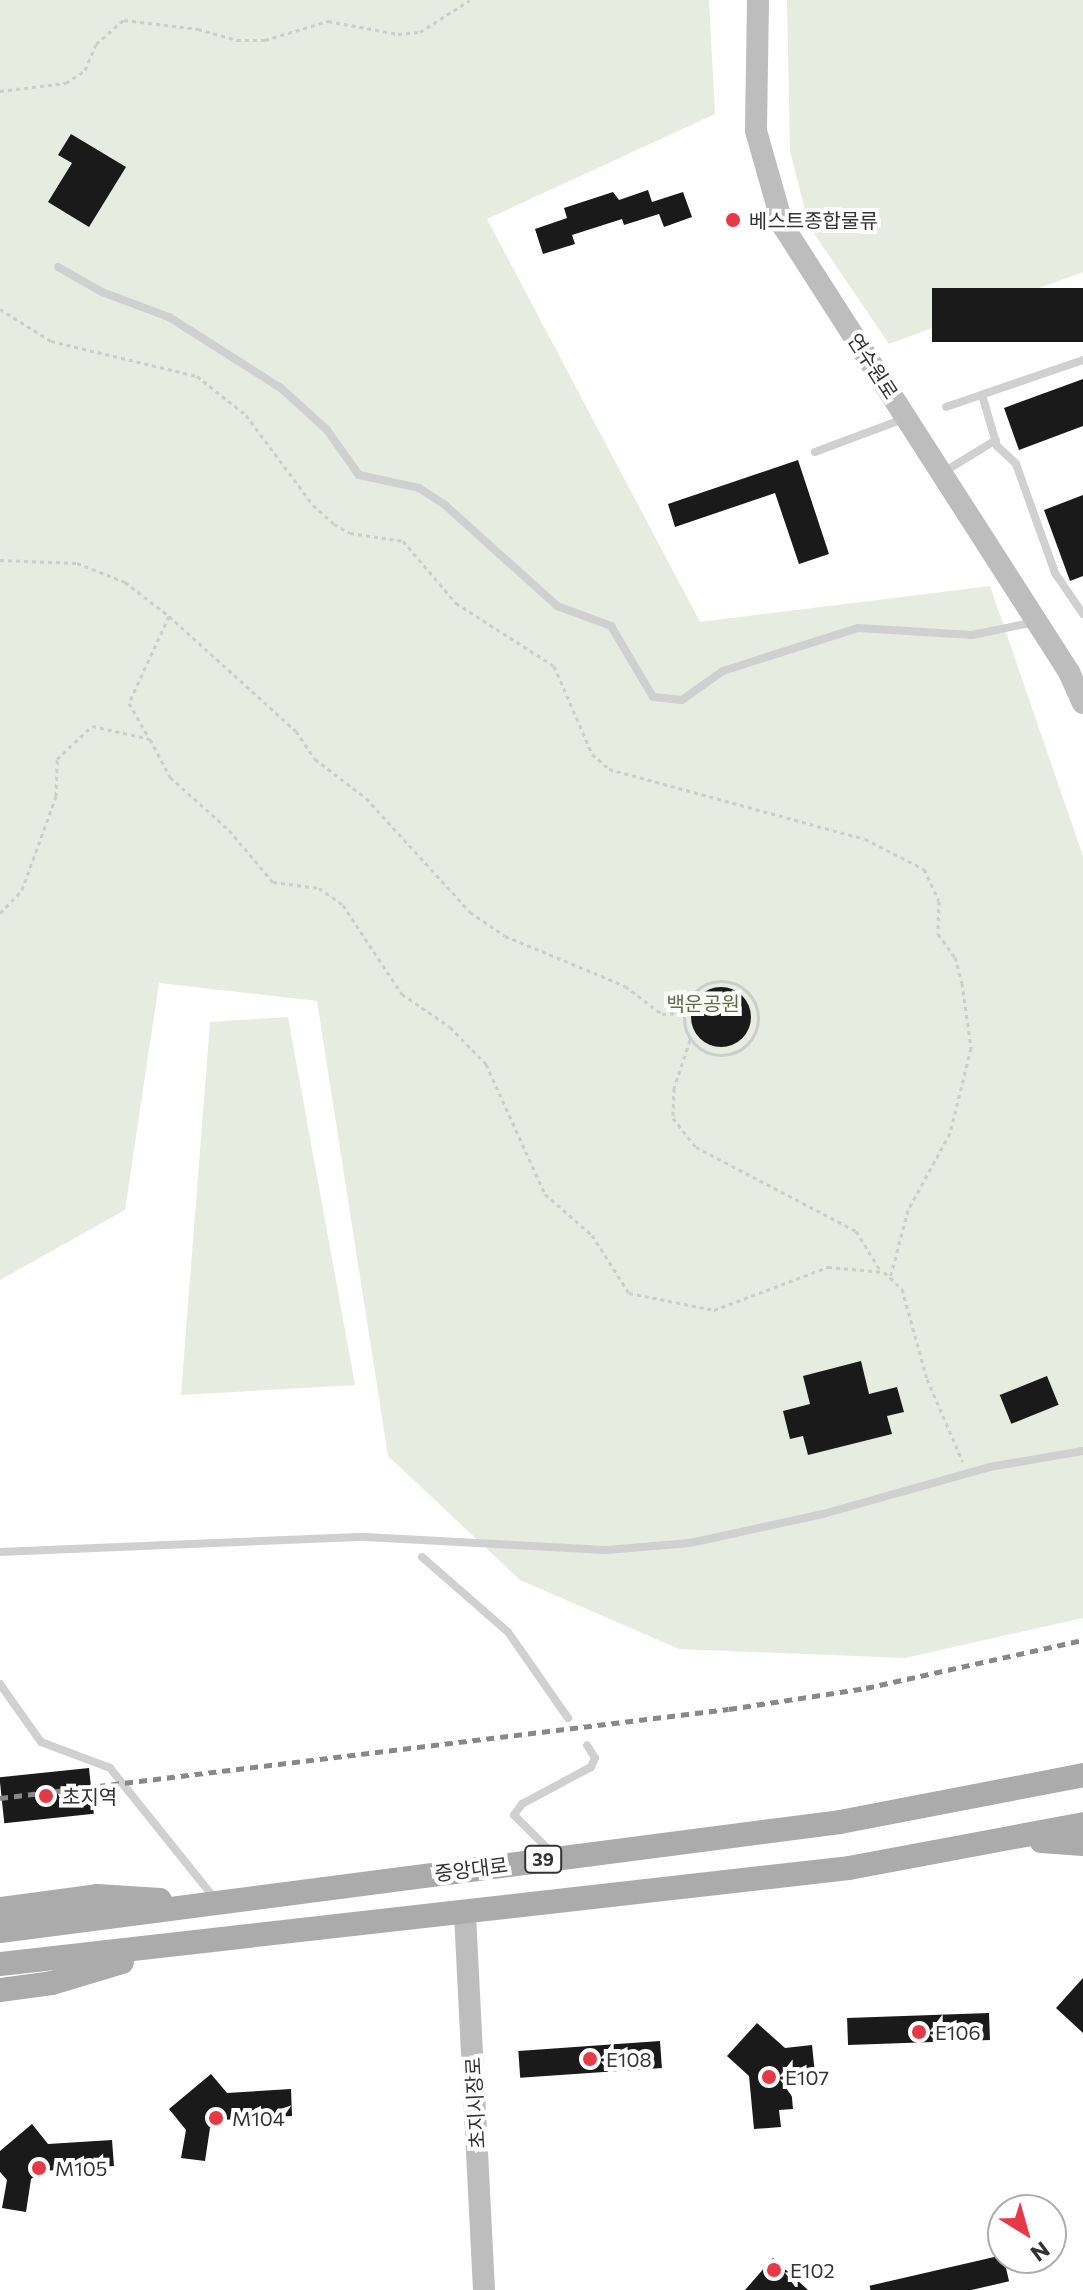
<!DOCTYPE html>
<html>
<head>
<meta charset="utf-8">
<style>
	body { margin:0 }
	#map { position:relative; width:1083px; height:2290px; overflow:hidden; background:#fff; font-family:Commissioner,"Noto Sans KR",sans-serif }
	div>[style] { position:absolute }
	.green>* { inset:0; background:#e6ecdf }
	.building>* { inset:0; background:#1a1a1a; transform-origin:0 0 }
	.round { border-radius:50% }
	.path>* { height:3px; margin-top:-1.5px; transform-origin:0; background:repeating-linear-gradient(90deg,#cdcdcd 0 4px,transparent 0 8px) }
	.path>.ring { margin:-1.5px; padding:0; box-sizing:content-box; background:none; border:3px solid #cdcdcd; border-radius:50% }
	.lane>* { height:8px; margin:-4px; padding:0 4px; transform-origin:4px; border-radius:4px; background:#d0d0d0 }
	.secondary>* { height:22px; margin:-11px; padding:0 11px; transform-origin:11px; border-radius:11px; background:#bdbdbd }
	.primary>* { height:24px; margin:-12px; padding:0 12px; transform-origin:12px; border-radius:12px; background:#ababab }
	.rail>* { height:5px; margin-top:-2.5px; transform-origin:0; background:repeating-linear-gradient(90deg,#888 0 8px,transparent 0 14px) }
	.dots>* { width:22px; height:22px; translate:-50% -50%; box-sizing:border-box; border:4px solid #fff; border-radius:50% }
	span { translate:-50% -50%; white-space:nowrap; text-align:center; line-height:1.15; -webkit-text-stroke:8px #fff; paint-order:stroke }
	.shield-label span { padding:2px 6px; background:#fff; border:2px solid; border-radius:6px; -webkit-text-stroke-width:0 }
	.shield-label { font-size:18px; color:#333; font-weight:700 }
	.poi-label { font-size:20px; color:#333 }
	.left { translate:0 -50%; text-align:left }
	.street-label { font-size:20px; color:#333 }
	.park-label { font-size:20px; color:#56703f }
	.north { position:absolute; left:987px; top:2194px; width:80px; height:80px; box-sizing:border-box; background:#fff; border:2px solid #adadad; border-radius:50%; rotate:143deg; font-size:22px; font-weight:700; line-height:32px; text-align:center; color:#333 }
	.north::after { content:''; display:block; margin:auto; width:28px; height:36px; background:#e63946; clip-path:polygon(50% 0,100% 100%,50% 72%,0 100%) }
</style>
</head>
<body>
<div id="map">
	<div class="green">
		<i style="clip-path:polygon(0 0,709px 0,715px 114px,487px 219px,700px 622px,990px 586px,1083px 856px,1083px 1618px,905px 1658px,679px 1649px,520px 1580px,388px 1456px,317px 1001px,159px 983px,125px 1210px,0 1280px)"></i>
		<i style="clip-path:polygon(787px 0,1083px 0,1083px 272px,889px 344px,809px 226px,790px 151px)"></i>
		<i style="clip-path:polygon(288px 1017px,355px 1385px,181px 1395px,210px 1022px)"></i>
	</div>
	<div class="building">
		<i style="clip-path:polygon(71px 134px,126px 167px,89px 227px,48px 202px,72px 163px,58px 155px)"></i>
		<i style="clip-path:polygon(648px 190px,652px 202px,683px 192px,692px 217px,664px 227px,659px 214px,624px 225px,622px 219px,572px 235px,575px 244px,543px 254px,535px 229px,567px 218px,564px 208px,613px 192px,619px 200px)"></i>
		<i style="left:1083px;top:288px;width:54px;height:151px;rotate:90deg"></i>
		<i style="clip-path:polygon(1083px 379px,1083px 426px,1019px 450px,1004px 408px)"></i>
		<i style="clip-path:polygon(798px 460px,829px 554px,799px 564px,775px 493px,675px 527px,668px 504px)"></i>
		<i style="clip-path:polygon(1083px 495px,1083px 576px,1070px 581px,1044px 510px)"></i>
		<i class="round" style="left:691px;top:987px;width:60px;height:60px"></i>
		<i style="clip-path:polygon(861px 1361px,869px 1394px,897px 1387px,904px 1412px,887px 1416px,892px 1434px,808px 1455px,803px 1436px,790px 1439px,783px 1411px,810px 1404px,803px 1376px)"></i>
		<i style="left:1047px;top:1376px;width:31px;height:51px;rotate:68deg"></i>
		<i style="left:89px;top:1768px;width:46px;height:90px;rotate:84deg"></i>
		<i style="clip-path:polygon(1083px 1978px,1083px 2033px,1056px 2008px)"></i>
		<i style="left:989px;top:2013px;width:27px;height:142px;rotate:88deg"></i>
		<i style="clip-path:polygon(757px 2023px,785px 2048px,812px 2045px,815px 2074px,790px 2076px,793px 2109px,779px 2110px,781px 2127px,754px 2129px,749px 2076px,727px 2056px)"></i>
		<i style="left:660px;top:2041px;width:27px;height:142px;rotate:86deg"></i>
		<i style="clip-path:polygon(211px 2074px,227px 2093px,291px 2089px,292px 2116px,221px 2120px,210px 2128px,205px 2161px,181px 2158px,186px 2130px,169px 2109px)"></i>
		<i style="clip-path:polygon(32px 2124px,48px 2144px,112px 2140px,114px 2166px,42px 2171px,31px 2179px,26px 2212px,2px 2208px,7px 2180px,0 2172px,0 2151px)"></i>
		<i style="left:1003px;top:2255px;width:27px;height:137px;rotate:77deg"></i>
		<i style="clip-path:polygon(773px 2258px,808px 2290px,745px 2290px)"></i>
	</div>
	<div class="path">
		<i style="left:0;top:91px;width:66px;rotate:-6.9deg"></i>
		<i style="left:66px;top:83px;width:23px;rotate:-34deg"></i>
		<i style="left:85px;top:70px;width:28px;rotate:-67deg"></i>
		<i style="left:96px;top:44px;width:37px;rotate:-41deg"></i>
		<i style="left:124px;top:20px;width:75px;rotate:6.9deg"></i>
		<i style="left:198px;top:29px;width:41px;rotate:15.8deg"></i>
		<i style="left:237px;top:40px;width:28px"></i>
		<i style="left:265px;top:40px;width:66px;rotate:-16.8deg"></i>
		<i style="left:328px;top:21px;width:71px;rotate:10.5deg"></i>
		<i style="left:398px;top:34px;width:22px;rotate:-5deg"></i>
		<i style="left:420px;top:32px;width:59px;rotate:-32.6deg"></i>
		<i style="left:0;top:309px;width:60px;rotate:32.1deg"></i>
		<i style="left:51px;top:341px;width:150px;rotate:13.5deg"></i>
		<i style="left:197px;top:376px;width:63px;rotate:38.5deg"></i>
		<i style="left:246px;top:415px;width:112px;rotate:53.3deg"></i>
		<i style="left:313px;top:505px;width:28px;rotate:42deg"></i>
		<i style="left:334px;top:524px;width:18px;rotate:29deg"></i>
		<i style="left:350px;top:533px;width:54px;rotate:8.6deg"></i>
		<i style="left:403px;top:541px;width:82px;rotate:49.5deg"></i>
		<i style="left:456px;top:603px;width:117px;rotate:32.7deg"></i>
		<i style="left:554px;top:666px;width:96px;rotate:66.6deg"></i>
		<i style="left:592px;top:754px;width:23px;rotate:41deg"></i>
		<i style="left:609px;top:769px;width:265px;rotate:15.3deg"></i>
		<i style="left:865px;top:839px;width:66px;rotate:27deg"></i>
		<i style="left:924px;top:869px;width:35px;rotate:65deg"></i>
		<i style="left:939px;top:901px;width:33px;rotate:92deg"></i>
		<i style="left:938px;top:934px;width:29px;rotate:54deg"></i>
		<i style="left:955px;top:957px;width:27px;rotate:75deg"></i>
		<i style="left:962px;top:983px;width:66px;rotate:82.1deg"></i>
		<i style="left:971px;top:1048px;width:88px;rotate:103.9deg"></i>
		<i style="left:950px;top:1133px;width:88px;rotate:118.6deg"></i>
		<i style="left:908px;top:1210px;width:70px;rotate:104.8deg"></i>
		<i style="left:0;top:560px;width:77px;rotate:2.2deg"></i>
		<i style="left:77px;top:563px;width:52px;rotate:21.6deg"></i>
		<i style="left:125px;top:582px;width:56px;rotate:37.7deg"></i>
		<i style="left:169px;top:616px;width:96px;rotate:114.7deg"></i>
		<i style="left:129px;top:703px;width:40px;rotate:60.3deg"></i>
		<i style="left:169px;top:616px;width:171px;rotate:42.2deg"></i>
		<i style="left:296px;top:731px;width:34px;rotate:56deg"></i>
		<i style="left:315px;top:759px;width:64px;rotate:37.4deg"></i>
		<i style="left:366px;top:798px;width:154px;rotate:47.6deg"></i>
		<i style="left:470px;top:912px;width:42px;rotate:34.4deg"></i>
		<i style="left:505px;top:936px;width:130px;rotate:22.6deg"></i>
		<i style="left:625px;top:986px;width:46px;rotate:37.1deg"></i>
		<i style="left:662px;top:1014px;width:21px;rotate:-3deg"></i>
		<i style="left:0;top:913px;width:32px;rotate:-46deg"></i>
		<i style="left:22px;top:890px;width:100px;rotate:-70.1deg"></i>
		<i style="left:56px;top:796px;width:37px;rotate:-88deg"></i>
		<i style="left:57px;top:759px;width:48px;rotate:-43.3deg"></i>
		<i style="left:92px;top:726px;width:59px;rotate:12.6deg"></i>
		<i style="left:150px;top:739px;width:43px;rotate:62.2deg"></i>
		<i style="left:170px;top:777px;width:79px;rotate:41.9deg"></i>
		<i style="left:229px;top:830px;width:68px;rotate:49.8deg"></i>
		<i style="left:273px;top:882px;width:46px;rotate:7.4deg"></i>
		<i style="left:319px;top:888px;width:29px;rotate:35deg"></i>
		<i style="left:343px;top:905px;width:107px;rotate:56.5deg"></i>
		<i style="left:402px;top:994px;width:58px;rotate:34.5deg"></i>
		<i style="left:450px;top:1027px;width:52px;rotate:45.8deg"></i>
		<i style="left:486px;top:1064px;width:143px;rotate:65.6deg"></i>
		<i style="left:545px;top:1194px;width:62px;rotate:41.1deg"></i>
		<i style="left:592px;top:1235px;width:69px;rotate:57.5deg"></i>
		<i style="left:629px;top:1293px;width:87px;rotate:11.3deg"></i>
		<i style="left:714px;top:1310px;width:122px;rotate:-20.7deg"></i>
		<i style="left:828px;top:1267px;width:56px;rotate:5.1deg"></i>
		<i style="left:884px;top:1272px;width:25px;rotate:43deg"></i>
		<i style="left:902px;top:1289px;width:93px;rotate:74.5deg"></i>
		<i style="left:927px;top:1379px;width:90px;rotate:66.6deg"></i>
		<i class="ring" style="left:684px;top:981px;width:71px;height:71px"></i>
		<i style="left:690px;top:1040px;width:51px;rotate:108.4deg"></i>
		<i style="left:674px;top:1088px;width:30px;rotate:92deg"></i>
		<i style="left:673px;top:1118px;width:37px;rotate:52deg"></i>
		<i style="left:696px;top:1147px;width:181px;rotate:27.7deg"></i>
		<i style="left:856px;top:1231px;width:46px;rotate:58.4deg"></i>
	</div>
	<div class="lane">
		<i style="left:58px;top:267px;width:51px;rotate:29.6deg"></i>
		<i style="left:102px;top:292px;width:72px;rotate:20.5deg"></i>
		<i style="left:169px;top:317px;width:133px;rotate:32.4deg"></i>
		<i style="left:281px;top:388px;width:62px;rotate:42.4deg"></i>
		<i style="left:327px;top:430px;width:55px;rotate:54.6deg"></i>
		<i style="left:359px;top:475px;width:61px;rotate:12.2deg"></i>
		<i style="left:419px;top:488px;width:31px;rotate:33deg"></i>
		<i style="left:445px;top:505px;width:151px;rotate:42deg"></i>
		<i style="left:557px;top:606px;width:58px;rotate:20.3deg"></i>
		<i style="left:611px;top:626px;width:82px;rotate:59.4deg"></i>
		<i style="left:653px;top:697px;width:29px;rotate:6deg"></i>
		<i style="left:682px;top:700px;width:50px;rotate:-35.3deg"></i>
		<i style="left:723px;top:671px;width:142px;rotate:-17.7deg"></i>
		<i style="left:858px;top:628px;width:114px;rotate:3.5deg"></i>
		<i style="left:972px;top:635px;width:64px;rotate:-11.7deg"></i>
		<i style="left:982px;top:395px;width:53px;rotate:73.6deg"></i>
		<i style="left:997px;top:446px;width:26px;rotate:43deg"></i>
		<i style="left:1016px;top:464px;width:116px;rotate:70.3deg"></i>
		<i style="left:1055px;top:573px;width:50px;rotate:55.7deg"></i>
		<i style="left:946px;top:407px;width:145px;rotate:-18.9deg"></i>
		<i style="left:815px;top:452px;width:97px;rotate:-20.5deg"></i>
		<i style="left:942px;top:473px;width:63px;rotate:-31.4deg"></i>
		<i style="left:0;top:1552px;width:365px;rotate:-2.4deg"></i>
		<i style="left:365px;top:1537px;width:241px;rotate:3.1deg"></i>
		<i style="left:606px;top:1550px;width:84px;rotate:-4.8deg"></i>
		<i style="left:690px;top:1543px;width:136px;rotate:-12.3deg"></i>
		<i style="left:823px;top:1514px;width:173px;rotate:-15.7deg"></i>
		<i style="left:990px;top:1467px;width:94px;rotate:-9.8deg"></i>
		<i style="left:422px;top:1557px;width:114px;rotate:41.1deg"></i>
		<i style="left:508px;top:1632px;width:105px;rotate:55.1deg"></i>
		<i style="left:0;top:1684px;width:71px;rotate:54.7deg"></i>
		<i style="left:41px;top:1742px;width:74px;rotate:20.6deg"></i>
		<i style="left:110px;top:1768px;width:166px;rotate:51.3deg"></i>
		<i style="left:553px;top:1854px;width:55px;rotate:-135deg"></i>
		<i style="left:514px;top:1815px;width:14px;rotate:-54deg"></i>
		<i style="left:522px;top:1804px;width:78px;rotate:-28.2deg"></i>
		<i style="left:591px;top:1767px;width:10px;rotate:-66deg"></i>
		<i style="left:595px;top:1758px;width:15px;rotate:-122deg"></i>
	</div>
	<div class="secondary">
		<i style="left:758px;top:0;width:131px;rotate:90.9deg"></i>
		<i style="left:756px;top:131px;width:99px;rotate:74.1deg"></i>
		<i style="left:783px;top:226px;width:530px;rotate:57.33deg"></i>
		<i style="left:1069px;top:672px;width:34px;rotate:66deg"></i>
		<i style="left:465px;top:1915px;width:375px;rotate:87.1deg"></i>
	</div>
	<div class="primary">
		<i style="left:1041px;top:1841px;width:42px;rotate:4.1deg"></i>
		<i style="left:0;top:1909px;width:98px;rotate:-7.6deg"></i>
		<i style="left:97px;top:1896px;width:63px;rotate:3.6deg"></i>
		<i style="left:0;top:1931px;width:847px;rotate:-7.39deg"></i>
		<i style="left:840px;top:1822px;width:248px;rotate:-10.9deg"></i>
		<i style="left:0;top:1964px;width:854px;rotate:-6.45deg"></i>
		<i style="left:849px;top:1868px;width:238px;rotate:-10.6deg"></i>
		<i style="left:0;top:1990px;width:52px;rotate:-7.7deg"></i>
		<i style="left:52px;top:1983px;width:73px;rotate:-16.7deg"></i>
	</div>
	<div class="rail">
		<i style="left:0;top:1798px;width:734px;rotate:-6.96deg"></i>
		<i style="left:729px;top:1709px;width:139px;rotate:-8.7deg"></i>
		<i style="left:866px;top:1688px;width:222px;rotate:-12.5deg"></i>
	</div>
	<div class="dots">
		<i style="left:733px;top:220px;background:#e63946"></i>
		<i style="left:46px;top:1796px;background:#e63946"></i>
		<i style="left:919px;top:2032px;background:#e63946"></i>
		<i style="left:590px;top:2059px;background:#e63946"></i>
		<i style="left:769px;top:2077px;background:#e63946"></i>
		<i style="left:216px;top:2118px;background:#e63946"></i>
		<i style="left:39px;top:2168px;background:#e63946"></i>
		<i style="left:774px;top:2270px;background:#e63946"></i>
	</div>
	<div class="shield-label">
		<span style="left:543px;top:1859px">39</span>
	</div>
	<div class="poi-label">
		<span class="left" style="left:749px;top:220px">베스트종합물류</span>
		<span class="left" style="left:62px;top:1796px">초지역</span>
		<span class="left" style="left:935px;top:2032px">E106</span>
		<span class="left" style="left:606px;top:2059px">E108</span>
		<span class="left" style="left:785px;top:2077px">E107</span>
		<span class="left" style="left:232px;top:2118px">M104</span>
		<span class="left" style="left:55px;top:2168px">M105</span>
		<span class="left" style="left:790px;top:2270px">E102</span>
	</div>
	<div class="street-label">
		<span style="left:873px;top:366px;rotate:57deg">연수원로</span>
		<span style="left:471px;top:1869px;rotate:-7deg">중앙대로</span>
		<span style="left:475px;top:2103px;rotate:-93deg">초지시장로</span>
	</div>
	<div class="park-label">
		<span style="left:703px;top:1003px">백운공원</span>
	</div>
	<div class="north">N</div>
</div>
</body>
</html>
